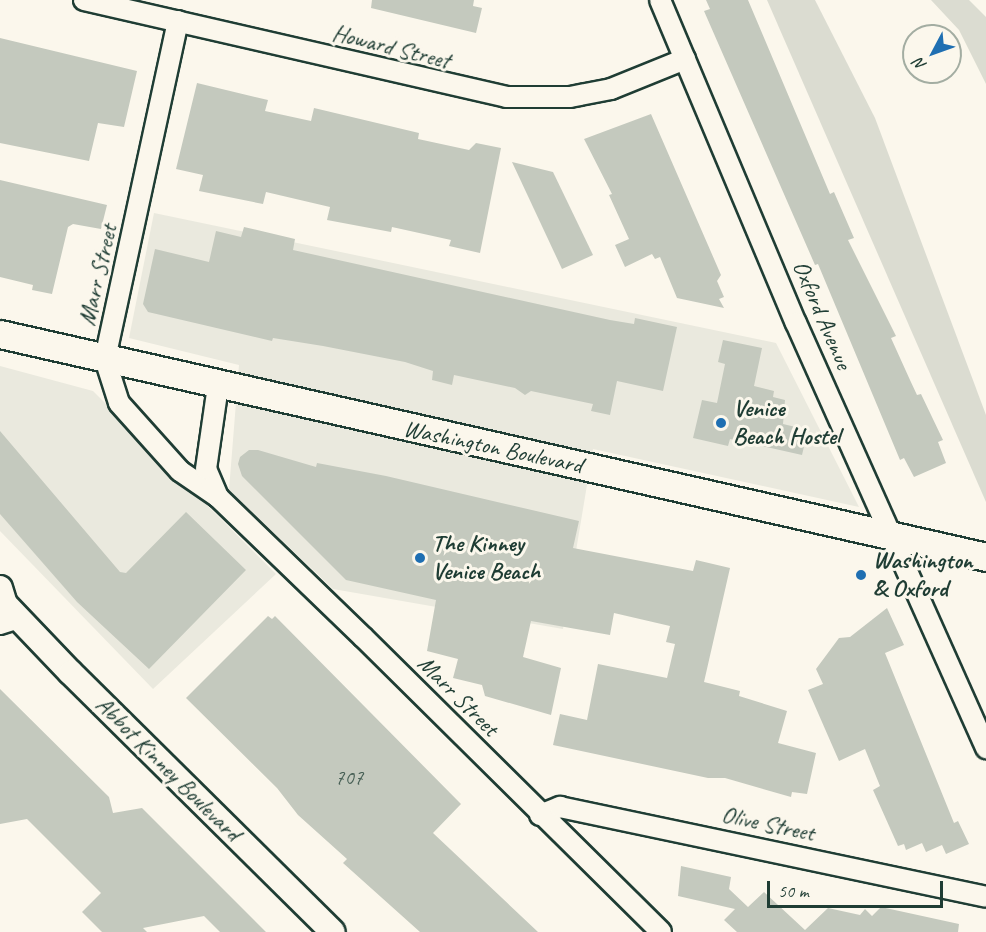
<!DOCTYPE html>
<html>
<head>
<meta charset="utf-8">
<style>
	body { margin:0 }
	#map { position:relative; width:986px; height:932px; overflow:hidden; background:#fbf7ec; font-family:Caveat,sans-serif }
	div>[style] { position:absolute }
	.built>* { inset:0; background:#eae9de }
	.green>* { inset:0; background:#dbdcd1 }
	.building>* { inset:0; background:#c4c9be }
	.roads { filter:drop-shadow(2px 0 #1f3d34) drop-shadow(-2px 0 #1f3d34) drop-shadow(0 2px #1f3d34) drop-shadow(0 -2px #1f3d34) }
	.minor>* { height:20px; margin:-10px; padding:0 10px; transform-origin:10px; border-radius:10px; background:#fbf7ec }
	.tertiary>* { height:24px; margin:-12px; padding:0 12px; transform-origin:12px; border-radius:12px; background:#fbf7ec }
	.secondary>* { height:27px; margin:-13.5px; padding:0 13.5px; transform-origin:13.5px; border-radius:13.5px; background:#fbf7ec }
	.dots>* { width:16px; height:16px; translate:-50% -50%; box-sizing:border-box; border:3px solid #fbf7ec; border-radius:50% }
	span { translate:-50% -50%; white-space:nowrap; text-align:center; line-height:1.15; -webkit-text-stroke:6px #fbf7ec; paint-order:stroke }
	.number-label { font-size:21px; color:#486056 }
	.number-label span { -webkit-text-stroke-width:0 }
	.street-label { font-size:24px; color:#1f3d34 }
	.poi-label { font-size:24px; color:#1f3d34; font-weight:700 }
	.left { translate:0 -50%; text-align:left }
	.north { position:absolute; left:902px; top:24px; width:60px; height:60px; box-sizing:border-box; background:#fbf7ec; border:2px solid #a3ada2; border-radius:50%; rotate:229deg; font-size:16px; font-weight:700; line-height:24px; text-align:center; color:#1f3d34 }
	.north::after { content:''; display:block; margin:auto; width:21px; height:27px; background:#1f6fb2; clip-path:polygon(50% 0,100% 100%,50% 72%,0 100%) }
	.scale { position:absolute; left:767px; top:881px; width:176px; height:27px; box-sizing:border-box; border:3px solid #1f3d34; border-top:0; padding-left:8px; font-size:18px; line-height:21px; white-space:nowrap; color:#1f3d34; -webkit-text-stroke:4px #fbf7ec; paint-order:stroke }
</style>
</head>
<body>
<div id="map">
	<div class="built">
		<i style="clip-path:polygon(154px 213px,776px 343px,859px 507px,593px 449px,563px 629px,333px 589px,229px 490px,239px 365px,129px 338px)"></i>
		<i style="clip-path:polygon(0 366px,93px 391px,276px 574px,153px 689px,0 531px)"></i>
	</div>
	<div class="green">
		<i style="clip-path:polygon(767px 0,815px 0,875px 118px,986px 415px,986px 502px)"></i>
		<i style="clip-path:polygon(931px 0,969px 0,986px 17px,986px 84px,959px 30px)"></i>
	</div>
	<div class="building">
		<i style="clip-path:polygon(372px 0,474px 0,473px 6px,482px 8px,476px 33px,371px 8px)"></i>
		<i style="clip-path:polygon(706px 0,748px 0,830px 194px,834px 192px,854px 238px,848px 240px,896px 336px,891px 338px,910px 380px,917px 395px,921px 394px,943px 440px,938px 442px,946px 463px,914px 477px,904px 458px,900px 460px,818px 264px,815px 265px,704px 11px,710px 9px)"></i>
		<i style="clip-path:polygon(0 38px,137px 71px,124px 127px,98px 123px,89px 161px,0 143px)"></i>
		<i style="clip-path:polygon(197px 83px,268px 100px,265px 111px,311px 121px,314px 108px,419px 133px,418px 139px,469px 150px,476px 143px,501px 148px,480px 253px,449px 246px,451px 240px,392px 227px,391px 232px,327px 220px,330px 207px,266px 192px,263px 204px,199px 191px,203px 175px,176px 169px)"></i>
		<i style="clip-path:polygon(651px 114px,721px 275px,717px 281px,724px 297px,719px 299px,724px 308px,677px 298px,660px 257px,655px 259px,652px 254px,625px 267px,615px 245px,629px 239px,609px 195px,612px 194px,584px 139px)"></i>
		<i style="clip-path:polygon(512px 162px,553px 172px,593px 255px,562px 269px)"></i>
		<i style="clip-path:polygon(0 180px,107px 205px,101px 229px,73px 224px,68px 227px,52px 294px,32px 290px,33px 285px,0 277px)"></i>
		<i style="clip-path:polygon(244px 227px,295px 239px,293px 250px,610px 320px,634px 324px,635px 318px,677px 327px,663px 391px,617px 381px,610px 415px,591px 411px,593px 404px,531px 391px,525px 395px,515px 388px,454px 375px,452px 385px,432px 380px,433px 371px,405px 362px,323px 346px,273px 338px,272px 341px,148px 312px,143px 304px,155px 249px,209px 262px,216px 231px,241px 237px)"></i>
		<i style="clip-path:polygon(723px 340px,762px 348px,754px 386px,774px 391px,773px 397px,785px 400px,783px 424px,808px 430px,802px 455px,730px 439px,728px 446px,693px 438px,702px 400px,717px 403px,725px 364px,718px 362px)"></i>
		<i style="clip-path:polygon(0 431px,120px 572px,126px 573px,186px 512px,246px 570px,149px 669px,77px 602px,0 514px)"></i>
		<i style="clip-path:polygon(258px 450px,316px 467px,317px 463px,386px 476px,579px 521px,573px 548px,693px 571px,696px 560px,730px 568px,704px 682px,740px 691px,739px 696px,787px 711px,778px 743px,816px 753px,807px 794px,792px 792px,791px 797px,725px 778px,708px 778px,553px 745px,560px 714px,587px 720px,598px 664px,667px 678px,675px 644px,666px 642px,670px 626px,614px 613px,610px 635px,531px 621px,523px 657px,561px 668px,551px 715px,485px 696px,482px 685px,453px 678px,458px 659px,427px 651px,436px 600px,346px 580px,242px 476px,238px 464px,240px 457px,249px 450px)"></i>
		<i style="clip-path:polygon(887px 608px,904px 645px,885px 653px,954px 823px,958px 821px,969px 844px,946px 854px,942px 845px,926px 852px,922px 843px,906px 850px,904px 844px,898px 846px,873px 790px,880px 786px,865px 749px,839px 761px,808px 690px,823px 684px,816px 669px,839px 638px,850px 637px)"></i>
		<i style="clip-path:polygon(268px 616px,272px 619px,275px 616px,461px 804px,433px 833px,538px 932px,420px 932px,343px 863px,347px 859px,298px 815px,277px 788px,186px 698px)"></i>
		<i style="clip-path:polygon(0 689px,109px 797px,113px 813px,142px 808px,266px 932px,220px 932px,204px 916px,143px 928px,147px 932px,102px 932px,82px 912px,101px 893px,27px 819px,0 824px)"></i>
		<i style="clip-path:polygon(681px 866px,731px 877px,729px 889px,748px 907px,764px 892px,805px 930px,828px 908px,860px 915px,865px 909px,872px 916px,881px 907px,959px 924px,958px 932px,737px 932px,724px 920px,735px 909px,678px 896px)"></i>
	</div>
	<div class="roads">
		<div class="minor">
			<i style="left:84px;top:0;width:433px;rotate:12.9deg"></i>
			<i style="left:506px;top:97px;width:64px"></i>
			<i style="left:570px;top:97px;width:42px;rotate:-11deg"></i>
			<i style="left:611px;top:89px;width:80px;rotate:-22.1deg"></i>
			<i style="left:660px;top:0;width:350px;rotate:67.2deg"></i>
			<i style="left:796px;top:323px;width:466px;rotate:65.9deg"></i>
			<i style="left:178px;top:21px;width:346px;rotate:102.2deg"></i>
			<i style="left:105px;top:359px;width:46px;rotate:72.3deg"></i>
			<i style="left:119px;top:403px;width:91px;rotate:48.1deg"></i>
			<i style="left:180px;top:471px;width:46px;rotate:34.4deg"></i>
			<i style="left:218px;top:497px;width:202px;rotate:44deg"></i>
			<i style="left:363px;top:637px;width:419px;rotate:44.7deg"></i>
			<i style="left:218px;top:497px;width:30px;rotate:-113deg"></i>
			<i style="left:206px;top:469px;width:84px;rotate:-81.8deg"></i>
			<i style="left:0;top:624px;width:19px;rotate:-18deg"></i>
			<i style="left:540px;top:815px;width:22px;rotate:-22deg"></i>
			<i style="left:560px;top:807px;width:435px;rotate:11.9deg"></i>
		</div>
		<div class="tertiary">
			<i style="left:0;top:588px;width:17px;rotate:73deg"></i>
			<i style="left:5px;top:604px;width:95px;rotate:46.3deg"></i>
			<i style="left:71px;top:673px;width:368px;rotate:44.7deg"></i>
		</div>
		<div class="secondary">
			<i style="left:0;top:334px;width:1011px;rotate:12.74deg"></i>
		</div>
	</div>
	<div class="dots">
		<i style="left:721px;top:423px;background:#1f6fb2"></i>
		<i style="left:420px;top:558px;background:#1f6fb2"></i>
		<i style="left:861px;top:575px;background:#1f6fb2"></i>
	</div>
	<div class="number-label">
		<span style="left:349px;top:777px">707</span>
	</div>
	<div class="street-label">
		<span style="left:391px;top:47px;rotate:14deg">Howard Street</span>
		<span style="left:98px;top:275px;rotate:-77deg">Marr Street</span>
		<span style="left:822px;top:315px;rotate:67deg">Oxford Avenue</span>
		<span style="left:493px;top:447px;rotate:12deg">Washington Boulevard</span>
		<span style="left:458px;top:696px;rotate:45deg">Marr Street</span>
		<span style="left:168px;top:769px;rotate:45deg">Abbot Kinney Boulevard</span>
		<span style="left:768px;top:824px;rotate:12deg">Olive Street</span>
	</div>
	<div class="poi-label">
		<span class="left" style="left:733px;top:423px">Venice<br>Beach Hostel</span>
		<span class="left" style="left:432px;top:558px">The Kinney<br>Venice Beach</span>
		<span class="left" style="left:873px;top:575px">Washington<br>&amp; Oxford</span>
	</div>
	<div class="north">N</div>
	<div class="scale">50 m</div>
</div>
</body>
</html>
